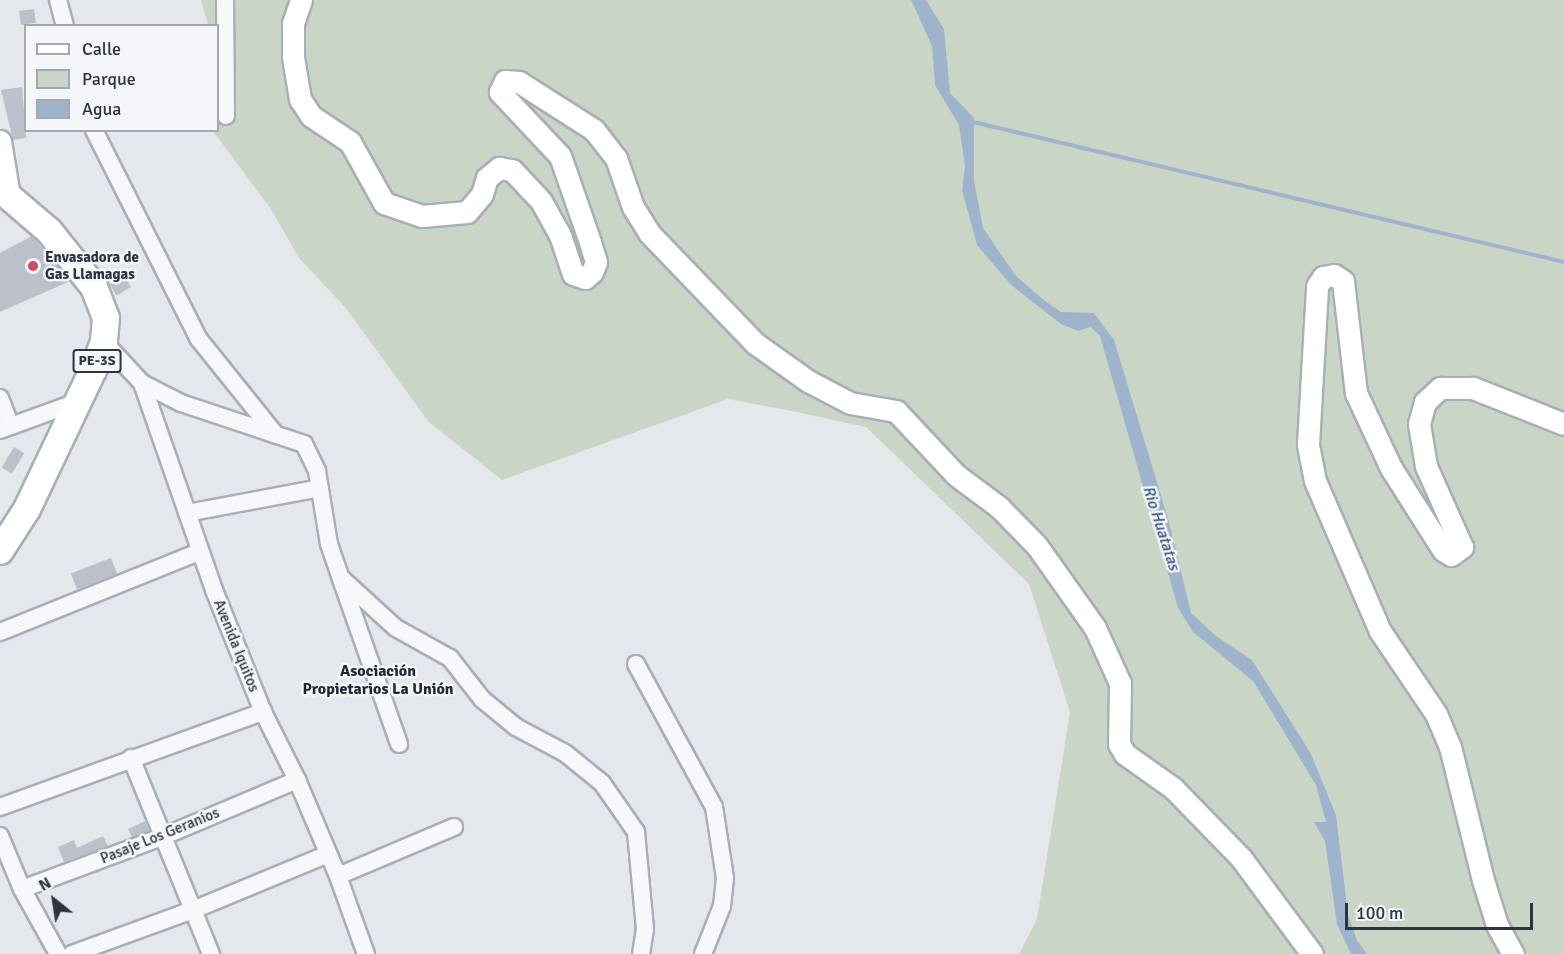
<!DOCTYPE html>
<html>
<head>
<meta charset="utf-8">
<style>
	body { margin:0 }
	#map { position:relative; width:1564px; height:954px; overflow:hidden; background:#e4e7ec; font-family:Signika,sans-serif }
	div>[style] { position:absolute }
	.green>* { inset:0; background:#c9d6c5 }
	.water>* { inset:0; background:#9fb4cc }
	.stream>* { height:4px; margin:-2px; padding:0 2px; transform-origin:2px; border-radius:2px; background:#9fb4cc }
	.building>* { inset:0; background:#bbc0ca; transform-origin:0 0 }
	.roads { filter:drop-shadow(2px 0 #a9aeb7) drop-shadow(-2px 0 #a9aeb7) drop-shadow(0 2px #a9aeb7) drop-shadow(0 -2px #a9aeb7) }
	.minor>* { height:16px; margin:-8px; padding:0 8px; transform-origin:8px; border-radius:8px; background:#f7f8fa }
	.major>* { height:21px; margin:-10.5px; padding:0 10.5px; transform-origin:10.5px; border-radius:10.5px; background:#fff }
	.highway>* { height:26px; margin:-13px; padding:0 13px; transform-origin:13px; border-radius:13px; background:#fff }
	.dots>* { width:16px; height:16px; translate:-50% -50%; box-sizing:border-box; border:3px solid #f4f6f9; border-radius:50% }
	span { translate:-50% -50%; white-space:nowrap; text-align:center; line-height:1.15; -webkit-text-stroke:5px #f4f6f9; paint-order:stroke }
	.shield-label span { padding:2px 4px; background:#f4f6f9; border:2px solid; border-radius:4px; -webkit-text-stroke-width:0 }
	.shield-label { font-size:14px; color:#2b3445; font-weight:700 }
	.poi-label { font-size:15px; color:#2b3445; font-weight:700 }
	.left { translate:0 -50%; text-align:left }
	.street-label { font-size:15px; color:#2b3445 }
	.water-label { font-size:16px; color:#34527a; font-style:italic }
	.neighbourhood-label { font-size:16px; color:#1d2536; font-weight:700 }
	.legend { position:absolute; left:24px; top:24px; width:195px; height:108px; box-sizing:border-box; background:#f4f6f9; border:2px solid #a4a8b1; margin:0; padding:8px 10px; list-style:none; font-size:18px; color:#2b3445 }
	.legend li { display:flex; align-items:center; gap:12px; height:30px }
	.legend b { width:30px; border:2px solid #a4a8b1 }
	.north { position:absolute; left:24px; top:870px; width:60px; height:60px; -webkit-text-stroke:4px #f4f6f9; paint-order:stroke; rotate:330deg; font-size:16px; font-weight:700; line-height:24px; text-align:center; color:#2b3445 }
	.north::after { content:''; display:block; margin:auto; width:21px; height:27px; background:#2b3445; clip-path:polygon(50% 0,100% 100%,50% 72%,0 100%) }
	.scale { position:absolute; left:1345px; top:903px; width:188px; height:27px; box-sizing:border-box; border:3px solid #2b3445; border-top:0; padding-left:8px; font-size:18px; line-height:21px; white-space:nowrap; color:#2b3445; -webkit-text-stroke:4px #f4f6f9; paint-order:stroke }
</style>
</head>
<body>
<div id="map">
	<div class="green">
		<i style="clip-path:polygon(201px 0,1564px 0,1564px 954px,1019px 954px,1037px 919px,1070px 712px,1029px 584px,866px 427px,792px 411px,728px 399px,502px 480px,429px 422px,345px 307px,299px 258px,271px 209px,213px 131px,218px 130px,220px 70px,218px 26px,208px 25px)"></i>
	</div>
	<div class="water">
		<i style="clip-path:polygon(911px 0,926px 0,944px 29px,950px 93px,974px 118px,974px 180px,983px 228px,1016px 276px,1045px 301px,1061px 312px,1094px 313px,1114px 340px,1169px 522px,1191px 613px,1216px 636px,1252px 660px,1310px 752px,1336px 815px,1348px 915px,1357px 940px,1367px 954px,1351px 954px,1337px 924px,1325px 841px,1314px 822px,1326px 822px,1316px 785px,1253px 681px,1193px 632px,1178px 608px,1100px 336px,1091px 327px,1078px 331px,1061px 324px,1011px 285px,977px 245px,962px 190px,965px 166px,959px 125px,935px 85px,932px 46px)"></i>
	</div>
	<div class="stream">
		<i style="left:969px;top:121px;width:611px;rotate:13.33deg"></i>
	</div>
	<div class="building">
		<i style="left:34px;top:9px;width:14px;height:15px;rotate:82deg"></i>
		<i style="clip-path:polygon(22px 87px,26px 138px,13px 140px,1px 90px)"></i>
		<i style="clip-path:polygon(32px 236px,70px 281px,0 312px,0 253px)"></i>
		<i style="left:124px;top:275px;width:14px;height:17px;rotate:60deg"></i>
		<i style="left:14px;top:447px;width:12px;height:24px;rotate:31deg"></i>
		<i style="left:111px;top:558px;width:17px;height:43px;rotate:69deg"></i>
		<i style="clip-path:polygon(145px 821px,149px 831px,132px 837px,128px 829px)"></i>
		<i style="clip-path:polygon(103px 836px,108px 846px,64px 862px,58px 847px,74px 840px,77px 848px)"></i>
	</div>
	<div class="roads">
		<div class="minor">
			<i style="left:58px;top:0;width:27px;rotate:75deg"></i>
			<i style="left:225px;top:0;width:116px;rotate:89.5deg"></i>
			<i style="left:94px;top:130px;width:233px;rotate:63.4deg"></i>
			<i style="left:198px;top:338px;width:124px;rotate:51.2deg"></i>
			<i style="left:104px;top:342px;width:56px;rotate:47.2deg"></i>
			<i style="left:142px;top:383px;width:219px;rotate:70.8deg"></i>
			<i style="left:214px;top:590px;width:131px;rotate:68.1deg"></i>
			<i style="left:263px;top:712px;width:76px;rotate:63.4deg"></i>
			<i style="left:297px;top:780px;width:104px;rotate:66.9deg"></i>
			<i style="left:338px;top:876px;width:83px;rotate:70.3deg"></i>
			<i style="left:142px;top:383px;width:44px;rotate:27.1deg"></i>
			<i style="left:181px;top:403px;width:130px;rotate:18.4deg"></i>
			<i style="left:304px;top:444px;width:30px;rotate:64deg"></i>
			<i style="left:317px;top:471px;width:74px;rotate:80.7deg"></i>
			<i style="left:329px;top:544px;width:36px;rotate:71deg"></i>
			<i style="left:341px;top:578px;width:74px;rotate:42.3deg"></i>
			<i style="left:396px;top:628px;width:62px;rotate:29.1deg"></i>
			<i style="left:450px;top:658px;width:52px;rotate:52deg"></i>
			<i style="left:482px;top:699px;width:44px;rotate:39.5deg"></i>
			<i style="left:516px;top:727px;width:55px;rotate:28deg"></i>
			<i style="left:565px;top:753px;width:48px;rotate:39deg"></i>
			<i style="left:602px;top:783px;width:60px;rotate:55.2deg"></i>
			<i style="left:636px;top:832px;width:97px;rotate:84.7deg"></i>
			<i style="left:645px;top:929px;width:25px;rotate:99deg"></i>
			<i style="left:0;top:398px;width:30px;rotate:69deg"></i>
			<i style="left:0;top:430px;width:82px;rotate:-20deg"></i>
			<i style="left:187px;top:513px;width:135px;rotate:-10.6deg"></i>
			<i style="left:341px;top:579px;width:175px;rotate:70.6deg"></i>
			<i style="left:0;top:632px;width:214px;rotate:-21.9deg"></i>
			<i style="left:636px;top:664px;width:163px;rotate:61.4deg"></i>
			<i style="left:714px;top:807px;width:72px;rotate:81.2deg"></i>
			<i style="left:725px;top:878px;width:28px;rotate:96deg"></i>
			<i style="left:722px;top:906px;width:52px;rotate:111.6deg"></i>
			<i style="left:131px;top:758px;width:212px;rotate:67.8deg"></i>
			<i style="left:0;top:807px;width:280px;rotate:-19.9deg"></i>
			<i style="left:0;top:836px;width:57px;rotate:67.5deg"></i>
			<i style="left:22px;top:889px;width:74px;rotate:61deg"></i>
			<i style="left:338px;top:876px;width:126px;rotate:-22.9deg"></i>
			<i style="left:22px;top:889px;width:149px;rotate:-20.4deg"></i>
			<i style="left:162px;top:837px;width:147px;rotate:-22.9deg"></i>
			<i style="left:72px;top:954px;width:129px;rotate:-20deg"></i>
			<i style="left:193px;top:910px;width:146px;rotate:-22.5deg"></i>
		</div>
		<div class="major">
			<i style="left:301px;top:0;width:24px;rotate:109deg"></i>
			<i style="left:293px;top:23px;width:34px;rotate:90deg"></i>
			<i style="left:293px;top:57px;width:43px;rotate:80.5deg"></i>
			<i style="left:300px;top:99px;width:20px;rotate:57deg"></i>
			<i style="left:311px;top:116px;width:47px;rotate:33.7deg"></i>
			<i style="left:350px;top:142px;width:70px;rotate:60.9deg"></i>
			<i style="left:384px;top:203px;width:40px;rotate:18.9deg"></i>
			<i style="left:422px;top:216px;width:45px;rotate:-5.1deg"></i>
			<i style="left:467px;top:212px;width:23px;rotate:-50deg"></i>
			<i style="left:482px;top:194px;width:17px;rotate:-73deg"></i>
			<i style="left:487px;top:178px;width:16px;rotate:-40deg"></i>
			<i style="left:499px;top:168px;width:13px;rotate:9deg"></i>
			<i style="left:512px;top:170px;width:42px;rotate:46.9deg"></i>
			<i style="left:541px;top:201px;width:39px;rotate:61deg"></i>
			<i style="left:560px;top:235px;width:41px;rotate:71.6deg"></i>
			<i style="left:573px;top:274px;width:13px;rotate:18deg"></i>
			<i style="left:585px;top:278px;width:9px;rotate:-41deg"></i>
			<i style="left:592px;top:272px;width:11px;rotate:-68deg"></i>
			<i style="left:596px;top:262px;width:21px;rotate:-107deg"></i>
			<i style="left:590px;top:242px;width:91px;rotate:-109.2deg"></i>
			<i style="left:560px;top:156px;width:88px;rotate:-133.2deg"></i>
			<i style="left:500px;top:92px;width:12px;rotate:-66deg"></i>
			<i style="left:505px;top:81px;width:14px;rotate:4deg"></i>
			<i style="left:519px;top:82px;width:89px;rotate:32.6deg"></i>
			<i style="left:594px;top:130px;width:36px;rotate:52deg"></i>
			<i style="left:616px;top:158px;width:52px;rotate:70.9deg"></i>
			<i style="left:633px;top:207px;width:31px;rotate:58deg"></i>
			<i style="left:649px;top:233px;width:154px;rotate:46.1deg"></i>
			<i style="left:756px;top:344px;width:64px;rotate:35.4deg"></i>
			<i style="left:808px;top:381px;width:47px;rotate:27.6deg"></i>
			<i style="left:850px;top:403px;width:47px;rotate:9.9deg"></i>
			<i style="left:896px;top:411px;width:88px;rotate:46.8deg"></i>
			<i style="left:956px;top:475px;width:54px;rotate:36.7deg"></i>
			<i style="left:999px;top:507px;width:54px;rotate:45.7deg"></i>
			<i style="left:1037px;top:546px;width:100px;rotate:54.7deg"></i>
			<i style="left:1095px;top:628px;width:60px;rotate:65.6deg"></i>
			<i style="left:1120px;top:683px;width:61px;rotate:90.9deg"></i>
			<i style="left:1119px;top:744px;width:12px;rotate:59deg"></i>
			<i style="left:1125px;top:754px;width:59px;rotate:35.3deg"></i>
			<i style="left:1173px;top:788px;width:98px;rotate:45.8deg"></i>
			<i style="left:1241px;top:858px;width:119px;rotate:53.5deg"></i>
			<i style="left:0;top:141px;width:56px;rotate:80.7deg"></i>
			<i style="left:1513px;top:954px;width:33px;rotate:-119deg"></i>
			<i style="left:1497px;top:925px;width:47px;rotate:-107.3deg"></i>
			<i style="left:1483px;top:880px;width:137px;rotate:-103.9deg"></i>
			<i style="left:1450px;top:747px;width:36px;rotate:-113deg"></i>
			<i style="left:1436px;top:714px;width:100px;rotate:-124deg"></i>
			<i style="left:1380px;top:631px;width:163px;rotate:-113.4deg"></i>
			<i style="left:1315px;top:481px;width:38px;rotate:-101deg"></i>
			<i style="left:1308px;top:444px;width:158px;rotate:-86.7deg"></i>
			<i style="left:1317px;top:286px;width:11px;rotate:-56deg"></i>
			<i style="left:1323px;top:277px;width:11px;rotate:-10deg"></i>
			<i style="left:1334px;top:275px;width:11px;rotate:34deg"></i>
			<i style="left:1343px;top:281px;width:113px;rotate:83.4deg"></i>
			<i style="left:1356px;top:393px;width:83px;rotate:65deg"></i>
			<i style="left:1391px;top:468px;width:97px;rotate:57.6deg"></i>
			<i style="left:1443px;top:550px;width:9px;rotate:32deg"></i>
			<i style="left:1451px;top:555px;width:14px;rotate:-36deg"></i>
			<i style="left:1462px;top:547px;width:89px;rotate:-114deg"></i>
			<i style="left:1426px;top:466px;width:43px;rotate:-99.5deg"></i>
			<i style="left:1419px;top:424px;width:23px;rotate:-75deg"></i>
			<i style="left:1425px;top:402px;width:21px;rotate:-43deg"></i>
			<i style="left:1440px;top:388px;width:33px"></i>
			<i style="left:1473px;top:388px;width:98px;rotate:21.6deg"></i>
		</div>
		<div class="highway">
			<i style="left:0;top:189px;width:65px;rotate:40.6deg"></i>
			<i style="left:49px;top:231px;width:72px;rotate:51.2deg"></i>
			<i style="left:94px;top:287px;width:33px;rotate:69deg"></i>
			<i style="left:106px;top:318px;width:24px;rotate:95deg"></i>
			<i style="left:104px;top:342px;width:30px;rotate:111deg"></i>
			<i style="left:93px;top:370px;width:154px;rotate:115.4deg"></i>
			<i style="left:27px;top:509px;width:50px;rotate:122.7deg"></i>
		</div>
	</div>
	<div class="dots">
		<i style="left:33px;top:266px;background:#d1495b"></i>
	</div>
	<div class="shield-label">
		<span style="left:97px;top:361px">PE-3S</span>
	</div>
	<div class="poi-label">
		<span class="left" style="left:45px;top:266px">Envasadora de<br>Gas Llamagas</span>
	</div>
	<div class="street-label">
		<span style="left:236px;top:646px;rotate:68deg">Avenida Iquitos</span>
		<span style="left:160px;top:836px;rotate:-22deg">Pasaje Los Geranios</span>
	</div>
	<div class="water-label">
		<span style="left:1161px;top:528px;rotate:72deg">Rio Huatatas</span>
	</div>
	<div class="neighbourhood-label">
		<span style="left:378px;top:680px">Asociación<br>Propietarios La Unión</span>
	</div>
	<ul class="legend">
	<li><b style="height:8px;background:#fff"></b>Calle</li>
	<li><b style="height:16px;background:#c9d6c5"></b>Parque</li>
	<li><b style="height:16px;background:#9fb4cc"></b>Agua</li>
	</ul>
	<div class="north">N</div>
	<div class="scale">100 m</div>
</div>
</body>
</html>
